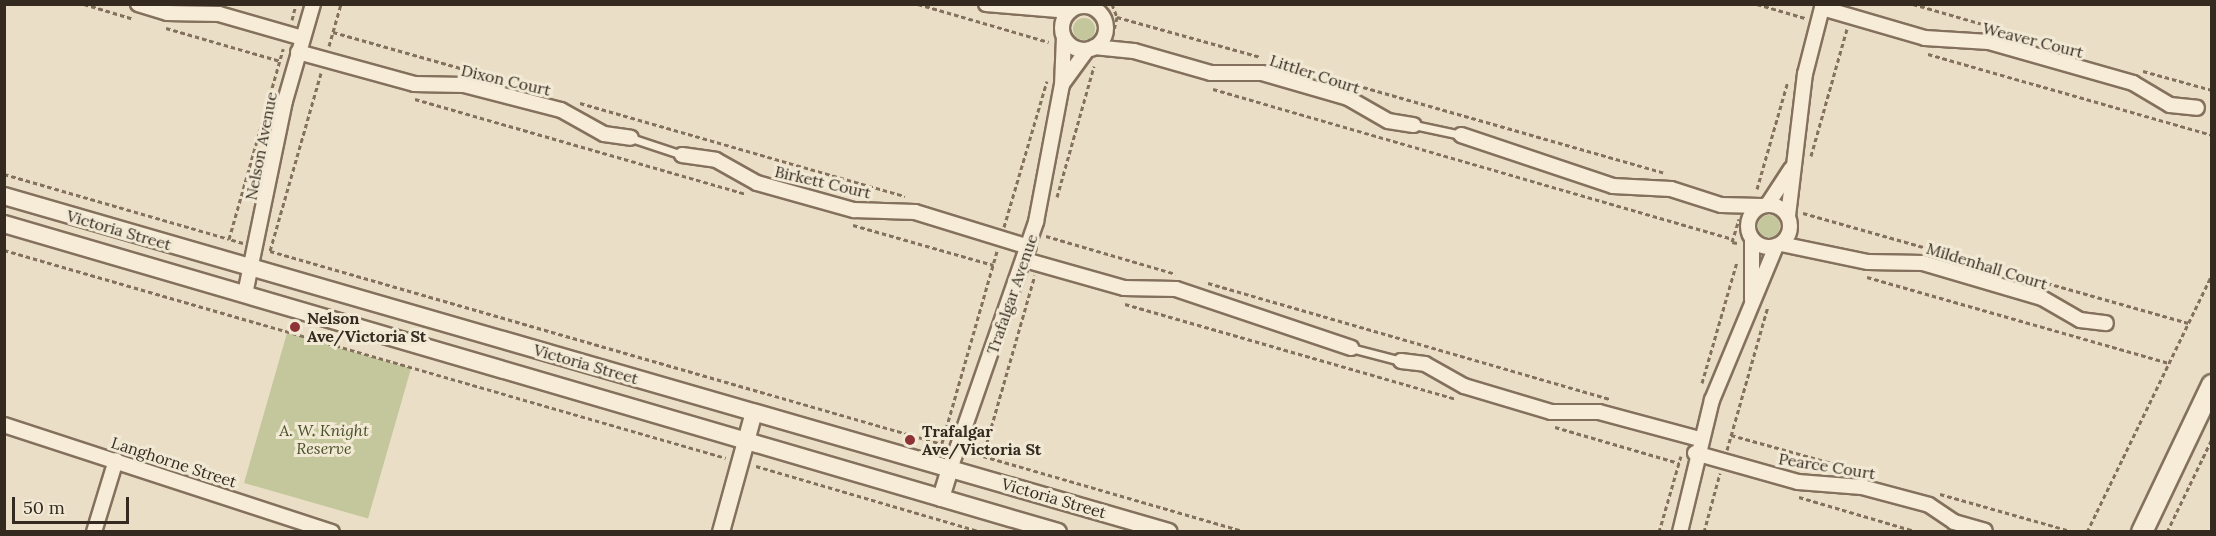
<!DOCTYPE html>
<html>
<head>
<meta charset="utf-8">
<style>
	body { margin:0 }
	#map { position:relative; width:2216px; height:536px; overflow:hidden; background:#eadfc6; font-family:Lora,serif }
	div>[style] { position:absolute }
	.green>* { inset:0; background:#c3c79b; transform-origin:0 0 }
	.round { border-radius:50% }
	.path>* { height:3px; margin-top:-1.5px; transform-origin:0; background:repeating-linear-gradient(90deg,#84715d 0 4.5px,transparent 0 7.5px) }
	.roads { filter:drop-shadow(2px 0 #84715d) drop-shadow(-2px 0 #84715d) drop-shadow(0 2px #84715d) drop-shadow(0 -2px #84715d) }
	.service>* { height:7px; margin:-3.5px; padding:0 3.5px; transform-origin:3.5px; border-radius:3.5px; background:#f6ecd8 }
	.minor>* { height:14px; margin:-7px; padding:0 7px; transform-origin:7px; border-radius:7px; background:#f6ecd8 }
	.minor>.ring { margin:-7px; padding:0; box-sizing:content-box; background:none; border:14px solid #f6ecd8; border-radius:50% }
	.tertiary>* { height:16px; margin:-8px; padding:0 8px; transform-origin:8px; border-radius:8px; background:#f6ecd8 }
	.secondary>* { height:20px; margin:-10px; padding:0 10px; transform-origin:10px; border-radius:10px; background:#f6ecd8 }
	.dots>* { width:16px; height:16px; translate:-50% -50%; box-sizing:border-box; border:3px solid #f2e9d5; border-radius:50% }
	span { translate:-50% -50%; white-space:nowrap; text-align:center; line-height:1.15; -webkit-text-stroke:6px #f2e9d5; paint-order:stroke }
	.street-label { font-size:16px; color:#352a20 }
	.poi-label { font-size:16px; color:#352a20; font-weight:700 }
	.left { translate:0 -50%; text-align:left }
	.park-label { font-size:16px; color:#475028; font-style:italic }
	.frame { position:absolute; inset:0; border:6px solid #352a20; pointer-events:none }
	.scale { position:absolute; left:12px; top:497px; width:117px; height:27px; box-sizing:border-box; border:3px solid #352a20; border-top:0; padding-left:8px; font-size:18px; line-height:21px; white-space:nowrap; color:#352a20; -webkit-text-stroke:4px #f2e9d5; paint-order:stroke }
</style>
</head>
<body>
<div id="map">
	<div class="green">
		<i class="round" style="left:1073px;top:18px;width:22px;height:22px"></i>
		<i class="round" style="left:1758px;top:215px;width:22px;height:22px"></i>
		<i style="left:287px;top:333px;width:129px;height:156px;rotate:16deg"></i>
	</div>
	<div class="path">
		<i style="left:84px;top:4px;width:52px;rotate:16.7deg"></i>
		<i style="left:918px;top:4px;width:136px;rotate:16.2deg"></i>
		<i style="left:1112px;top:4px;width:14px;rotate:69deg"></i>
		<i style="left:1117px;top:17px;width:18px;rotate:103deg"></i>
		<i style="left:1757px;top:4px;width:50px;rotate:16.3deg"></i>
		<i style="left:1913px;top:4px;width:79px;rotate:16.1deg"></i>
		<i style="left:1117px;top:17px;width:148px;rotate:15.6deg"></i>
		<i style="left:292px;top:20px;width:16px;rotate:-76deg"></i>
		<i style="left:166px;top:28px;width:119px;rotate:16.1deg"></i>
		<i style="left:333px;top:32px;width:136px;rotate:15.8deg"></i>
		<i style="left:329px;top:46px;width:44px;rotate:-74.1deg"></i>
		<i style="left:1928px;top:54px;width:295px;rotate:15.9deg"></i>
		<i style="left:2143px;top:71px;width:72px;rotate:15.4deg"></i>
		<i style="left:321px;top:73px;width:185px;rotate:106deg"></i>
		<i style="left:270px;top:251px;width:699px;rotate:16.02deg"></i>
		<i style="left:1356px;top:85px;width:320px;rotate:15.9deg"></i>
		<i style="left:1213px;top:89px;width:541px;rotate:16.09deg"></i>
		<i style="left:415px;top:99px;width:344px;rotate:16deg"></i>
		<i style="left:580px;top:103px;width:338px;rotate:16deg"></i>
		<i style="left:1811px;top:156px;width:132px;rotate:-74.2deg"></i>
		<i style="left:4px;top:174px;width:234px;rotate:16.1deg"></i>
		<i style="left:1757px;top:189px;width:112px;rotate:-74deg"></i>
		<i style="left:1057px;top:197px;width:136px;rotate:-74.2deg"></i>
		<i style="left:1803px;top:213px;width:125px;rotate:15.8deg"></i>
		<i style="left:853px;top:225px;width:146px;rotate:15.9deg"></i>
		<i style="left:1004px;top:227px;width:152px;rotate:-73.6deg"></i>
		<i style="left:1046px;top:236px;width:135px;rotate:16.3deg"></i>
		<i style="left:243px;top:243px;width:15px;rotate:-164deg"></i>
		<i style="left:229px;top:239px;width:198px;rotate:-74.1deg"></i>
		<i style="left:1737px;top:243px;width:5px;rotate:-169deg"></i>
		<i style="left:1732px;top:242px;width:24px;rotate:-73deg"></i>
		<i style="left:4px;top:250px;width:751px;rotate:16.07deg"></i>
		<i style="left:1867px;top:277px;width:313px;rotate:15.9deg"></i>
		<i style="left:1208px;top:283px;width:419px;rotate:16.1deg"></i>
		<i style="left:2047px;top:283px;width:147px;rotate:15.8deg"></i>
		<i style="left:1125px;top:304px;width:344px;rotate:16deg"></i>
		<i style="left:1702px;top:383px;width:126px;rotate:-73.9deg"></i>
		<i style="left:1555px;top:427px;width:129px;rotate:16.2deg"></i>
		<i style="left:1731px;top:435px;width:135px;rotate:15.5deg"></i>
		<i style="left:942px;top:443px;width:200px;rotate:-74deg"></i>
		<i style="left:1727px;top:450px;width:150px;rotate:-74.1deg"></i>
		<i style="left:971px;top:452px;width:13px;rotate:18deg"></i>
		<i style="left:983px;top:456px;width:188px;rotate:-74deg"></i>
		<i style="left:983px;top:456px;width:274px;rotate:16.1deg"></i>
		<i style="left:756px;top:466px;width:234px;rotate:16.3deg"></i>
		<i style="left:1940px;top:494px;width:139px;rotate:15.8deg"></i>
		<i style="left:1799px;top:497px;width:124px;rotate:16.4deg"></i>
		<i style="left:1659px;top:532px;width:79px;rotate:-73.9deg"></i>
		<i style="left:1704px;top:532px;width:61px;rotate:-74.8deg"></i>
		<i style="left:2087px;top:532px;width:286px;rotate:-64.1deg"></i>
		<i style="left:2167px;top:532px;width:103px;rotate:-64.2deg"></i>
	</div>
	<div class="roads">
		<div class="service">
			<i style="left:1414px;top:125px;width:48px;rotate:12deg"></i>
			<i style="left:631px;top:138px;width:54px;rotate:18.4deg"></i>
			<i style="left:1351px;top:348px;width:52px;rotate:14.6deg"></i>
		</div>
		<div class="minor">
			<i style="left:138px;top:4px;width:30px;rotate:17deg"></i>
			<i style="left:167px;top:13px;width:52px;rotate:1.1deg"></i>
			<i style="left:219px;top:14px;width:86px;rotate:16.1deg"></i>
			<i style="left:986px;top:4px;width:84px;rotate:4.8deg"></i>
			<i class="ring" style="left:1062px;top:6px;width:30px;height:30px"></i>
			<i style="left:1822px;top:8px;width:107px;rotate:16.2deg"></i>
			<i style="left:1925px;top:38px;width:64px;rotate:3.6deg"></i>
			<i style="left:1989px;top:42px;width:150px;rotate:15.9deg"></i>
			<i style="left:2133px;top:83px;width:43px;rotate:30.7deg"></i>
			<i style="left:2170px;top:105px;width:27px;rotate:6deg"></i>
			<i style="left:1094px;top:47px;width:40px;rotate:5.7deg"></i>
			<i style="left:1134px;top:51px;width:80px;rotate:15.9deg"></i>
			<i style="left:1211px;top:73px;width:51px"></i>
			<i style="left:1262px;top:73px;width:90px;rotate:16.2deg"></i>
			<i style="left:1348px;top:98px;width:46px;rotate:29.9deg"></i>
			<i style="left:1388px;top:121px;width:26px;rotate:9deg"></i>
			<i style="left:298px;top:52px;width:120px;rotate:15.4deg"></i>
			<i style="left:414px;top:84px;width:50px;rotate:1.1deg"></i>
			<i style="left:464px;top:85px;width:100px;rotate:14.5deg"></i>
			<i style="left:561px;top:110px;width:49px;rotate:29.2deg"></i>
			<i style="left:604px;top:134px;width:27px;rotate:8deg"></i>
			<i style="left:1063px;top:83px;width:41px;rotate:-54deg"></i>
			<i style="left:1461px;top:135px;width:160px;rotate:18.5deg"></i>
			<i style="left:1613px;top:186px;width:58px;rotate:3deg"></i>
			<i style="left:1671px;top:189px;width:52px;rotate:17.7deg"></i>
			<i style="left:1721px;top:205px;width:40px;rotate:1.4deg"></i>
			<i style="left:682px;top:155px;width:34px;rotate:8deg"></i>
			<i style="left:716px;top:160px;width:47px;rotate:29.3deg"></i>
			<i style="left:757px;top:183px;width:101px;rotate:15.6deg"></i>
			<i style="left:854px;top:210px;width:61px;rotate:1.9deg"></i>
			<i style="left:915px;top:212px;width:119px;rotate:17.1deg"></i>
			<i style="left:1768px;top:204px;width:42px;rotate:-56.7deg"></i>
			<i class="ring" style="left:1748px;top:205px;width:28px;height:28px"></i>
			<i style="left:1788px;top:216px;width:143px;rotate:-83.2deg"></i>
			<i style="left:1805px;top:74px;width:72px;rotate:-75.6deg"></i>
			<i style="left:1781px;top:244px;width:89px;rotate:11.7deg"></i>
			<i style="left:1868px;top:262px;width:55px;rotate:1deg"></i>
			<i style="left:1923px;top:263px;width:124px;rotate:16.4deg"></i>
			<i style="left:2042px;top:298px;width:44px;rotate:30.1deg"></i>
			<i style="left:2080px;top:320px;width:26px;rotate:7deg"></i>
			<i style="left:1025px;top:260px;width:103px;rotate:15.8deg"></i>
			<i style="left:1124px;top:288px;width:52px;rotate:1.1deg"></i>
			<i style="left:1176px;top:289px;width:185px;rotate:18.6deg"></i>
			<i style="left:245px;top:294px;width:197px;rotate:-78.3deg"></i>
			<i style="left:285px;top:101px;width:101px;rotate:-73.9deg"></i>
			<i style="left:1752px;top:300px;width:61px;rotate:-90deg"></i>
			<i style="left:1401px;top:361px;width:24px;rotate:7deg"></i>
			<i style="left:1425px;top:364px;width:45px;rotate:29.4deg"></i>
			<i style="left:1464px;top:386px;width:91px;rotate:16.6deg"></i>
			<i style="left:1551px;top:412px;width:48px"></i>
			<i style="left:1599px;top:412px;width:105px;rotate:15deg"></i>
			<i style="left:4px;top:425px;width:345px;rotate:18.1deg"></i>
			<i style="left:1695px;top:453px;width:107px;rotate:15.7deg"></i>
			<i style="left:1798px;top:482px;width:64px;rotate:4.5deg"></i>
			<i style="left:1862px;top:487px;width:69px;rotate:15deg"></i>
			<i style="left:1929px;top:505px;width:30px;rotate:34deg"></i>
			<i style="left:1954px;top:522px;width:32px;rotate:16deg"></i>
			<i style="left:950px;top:469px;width:262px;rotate:-70.8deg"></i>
			<i style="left:1036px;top:222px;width:139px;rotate:-79.3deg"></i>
			<i style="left:1062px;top:85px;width:47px;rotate:-87.6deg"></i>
			<i style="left:94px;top:532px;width:75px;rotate:-73deg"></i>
			<i style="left:1680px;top:532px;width:136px;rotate:-76.4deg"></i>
			<i style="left:1712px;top:400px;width:167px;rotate:-67.4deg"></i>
		</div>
		<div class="tertiary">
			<i style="left:4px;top:196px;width:1212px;rotate:16.09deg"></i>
			<i style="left:4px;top:224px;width:1098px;rotate:16.29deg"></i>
			<i style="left:941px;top:498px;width:30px;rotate:-73deg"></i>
			<i style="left:721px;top:532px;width:124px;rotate:-74.6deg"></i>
		</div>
		<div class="secondary">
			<i style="left:2142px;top:532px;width:163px;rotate:-64.5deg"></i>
		</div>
	</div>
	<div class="dots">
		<i style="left:295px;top:327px;background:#8d3335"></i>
		<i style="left:910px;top:440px;background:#8d3335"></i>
	</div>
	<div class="street-label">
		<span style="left:2033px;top:40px;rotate:14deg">Weaver Court</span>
		<span style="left:1315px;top:74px;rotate:18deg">Littler Court</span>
		<span style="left:506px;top:80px;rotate:13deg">Dixon Court</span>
		<span style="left:261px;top:146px;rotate:-79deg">Nelson Avenue</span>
		<span style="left:823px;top:182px;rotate:13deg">Birkett Court</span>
		<span style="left:119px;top:230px;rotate:16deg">Victoria Street</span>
		<span style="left:1987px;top:266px;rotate:17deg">Mildenhall Court</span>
		<span style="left:1012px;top:294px;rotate:-71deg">Trafalgar Avenue</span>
		<span style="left:586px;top:364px;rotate:16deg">Victoria Street</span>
		<span style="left:174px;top:462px;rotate:18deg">Langhorne Street</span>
		<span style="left:1827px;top:466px;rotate:9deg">Pearce Court</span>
		<span style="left:1054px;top:498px;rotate:16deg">Victoria Street</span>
	</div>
	<div class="poi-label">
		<span class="left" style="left:307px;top:327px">Nelson<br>Ave/Victoria St</span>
		<span class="left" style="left:922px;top:440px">Trafalgar<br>Ave/Victoria St</span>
	</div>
	<div class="park-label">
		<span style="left:324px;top:439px">A. W. Knight<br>Reserve</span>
	</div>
	<div class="frame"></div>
	<div class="scale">50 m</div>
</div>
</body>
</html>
